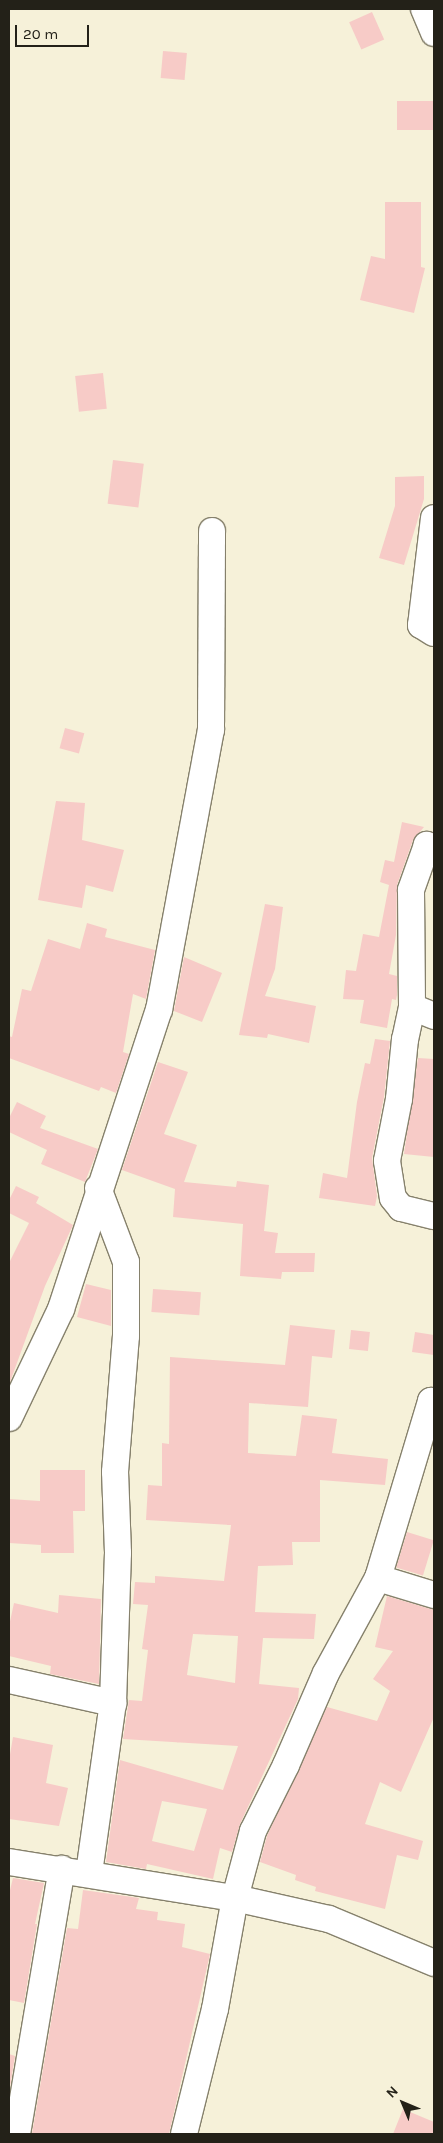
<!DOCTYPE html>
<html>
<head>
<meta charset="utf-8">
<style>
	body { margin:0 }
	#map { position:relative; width:443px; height:2143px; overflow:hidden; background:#f6f1d9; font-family:Karla,sans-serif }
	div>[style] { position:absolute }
	.building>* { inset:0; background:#f7cbc7; transform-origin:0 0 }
	.roads { filter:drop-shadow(1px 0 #86816c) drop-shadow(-1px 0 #86816c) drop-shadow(0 1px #86816c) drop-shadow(0 -1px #86816c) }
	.minor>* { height:26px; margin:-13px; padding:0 13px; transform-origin:13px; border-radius:13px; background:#fff }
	span { translate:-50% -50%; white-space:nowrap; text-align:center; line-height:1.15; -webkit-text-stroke:4px #f6f1d9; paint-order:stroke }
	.frame { position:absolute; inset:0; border:10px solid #232118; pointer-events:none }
	.north { position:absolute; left:378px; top:2078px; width:50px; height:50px; -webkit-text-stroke:4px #f6f1d9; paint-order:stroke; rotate:315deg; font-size:14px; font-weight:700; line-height:20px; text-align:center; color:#232118 }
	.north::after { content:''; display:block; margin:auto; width:18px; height:22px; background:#232118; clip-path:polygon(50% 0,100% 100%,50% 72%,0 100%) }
	.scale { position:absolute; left:15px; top:25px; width:74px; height:22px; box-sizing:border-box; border:2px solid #232118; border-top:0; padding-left:6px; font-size:15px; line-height:18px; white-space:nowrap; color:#232118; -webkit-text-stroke:4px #f6f1d9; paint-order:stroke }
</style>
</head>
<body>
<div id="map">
	<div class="building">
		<i style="left:372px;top:12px;width:30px;height:25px;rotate:66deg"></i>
		<i style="left:163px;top:51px;width:24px;height:27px;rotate:5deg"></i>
		<i style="left:434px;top:101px;width:29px;height:37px;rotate:90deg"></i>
		<i style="clip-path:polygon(385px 202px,421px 202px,421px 267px,425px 268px,414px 313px,360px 300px,371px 256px,385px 259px)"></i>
		<i style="left:103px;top:373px;width:36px;height:28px;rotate:84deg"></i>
		<i style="left:113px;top:460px;width:31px;height:44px;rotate:7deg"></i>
		<i style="clip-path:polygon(424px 476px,424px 499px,404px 565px,379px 558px,395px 506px,395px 477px)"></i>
		<i style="left:65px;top:728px;width:20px;height:21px;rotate:15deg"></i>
		<i style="clip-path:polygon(56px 801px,85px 803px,82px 840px,124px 850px,113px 892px,86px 885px,82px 908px,38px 900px)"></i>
		<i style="clip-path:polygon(402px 822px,424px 827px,413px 840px,397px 885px,396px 935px,389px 974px,397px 976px,397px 995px,396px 1000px,392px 999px,387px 1028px,360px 1023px,364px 1000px,343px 999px,346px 970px,356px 971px,363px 934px,379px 937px,389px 885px,380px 882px,385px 860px,394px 862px)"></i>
		<i style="clip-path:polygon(265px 904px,283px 907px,275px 969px,265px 996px,316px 1006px,309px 1043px,268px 1034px,267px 1038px,239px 1035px)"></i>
		<i style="clip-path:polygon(87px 923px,107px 929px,105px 937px,155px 950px,146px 999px,133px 994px,123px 1052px,129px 1054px,116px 1093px,101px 1087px,99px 1091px,9px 1058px,9px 1036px,12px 1037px,22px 989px,31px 991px,48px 939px,80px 949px)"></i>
		<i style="clip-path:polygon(184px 957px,222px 973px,202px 1022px,174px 1011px)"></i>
		<i style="clip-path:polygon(375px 1039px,390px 1041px,384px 1097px,372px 1158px,377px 1196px,375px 1206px,319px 1198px,323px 1173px,347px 1178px,357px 1102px,365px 1063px,370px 1064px)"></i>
		<i style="clip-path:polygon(418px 1058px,434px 1059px,434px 1157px,404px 1154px)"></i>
		<i style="clip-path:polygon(158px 1062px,188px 1072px,164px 1134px,197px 1145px,184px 1182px,236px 1187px,237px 1181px,269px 1185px,264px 1231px,278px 1233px,275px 1253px,315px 1253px,314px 1272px,282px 1272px,281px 1279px,240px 1276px,243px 1224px,173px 1217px,175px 1189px,122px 1170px)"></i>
		<i style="clip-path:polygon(17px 1102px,46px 1116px,40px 1128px,98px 1149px,85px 1182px,41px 1164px,47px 1150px,9px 1132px,9px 1118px)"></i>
		<i style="clip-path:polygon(16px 1186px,39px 1197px,36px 1203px,73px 1225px,45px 1286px,10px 1382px,9px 1263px,29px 1223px,9px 1213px,9px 1200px)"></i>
		<i style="clip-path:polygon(86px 1284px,111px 1290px,111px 1326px,77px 1317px)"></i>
		<i style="left:153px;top:1289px;width:48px;height:23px;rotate:4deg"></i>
		<i style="clip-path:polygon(evenodd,290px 1325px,335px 1330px,332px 1358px,312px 1356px,308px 1407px,249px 1403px,248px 1453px,296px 1456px,302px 1415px,337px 1419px,332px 1453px,388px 1459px,385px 1485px,320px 1480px,320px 1542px,292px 1542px,293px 1565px,258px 1566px,255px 1612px,316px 1614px,314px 1639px,263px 1638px,259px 1684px,299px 1688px,298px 1699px,240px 1824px,232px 1852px,220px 1848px,213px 1879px,147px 1864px,146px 1869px,106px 1862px,120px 1760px,223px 1790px,238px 1746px,123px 1739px,129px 1700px,142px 1701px,148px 1650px,142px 1649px,148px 1605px,133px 1604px,135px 1582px,155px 1583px,155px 1576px,224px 1581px,231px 1525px,146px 1520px,148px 1485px,162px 1486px,162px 1443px,169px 1444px,170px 1357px,285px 1365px,290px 1325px,193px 1634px,238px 1636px,235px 1683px,187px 1675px,193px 1634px,290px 1325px,162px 1801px,207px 1809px,194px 1851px,152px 1841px,162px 1801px)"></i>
		<i style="left:351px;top:1330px;width:19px;height:19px;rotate:6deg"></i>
		<i style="clip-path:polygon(415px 1332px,434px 1335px,434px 1355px,412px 1352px)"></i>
		<i style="clip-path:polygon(40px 1470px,85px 1470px,85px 1511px,73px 1511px,74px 1553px,41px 1553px,41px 1545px,9px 1543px,9px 1499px,40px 1501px)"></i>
		<i style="left:407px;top:1532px;width:28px;height:37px;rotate:17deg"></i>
		<i style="clip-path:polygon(59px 1595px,101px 1599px,99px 1684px,50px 1674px,51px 1666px,9px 1656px,9px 1626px,14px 1603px,58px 1613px)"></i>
		<i style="clip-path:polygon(387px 1596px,434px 1610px,434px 1717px,401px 1792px,380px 1782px,365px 1824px,423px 1841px,418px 1860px,397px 1855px,385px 1909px,315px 1891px,316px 1887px,295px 1880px,296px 1875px,260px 1862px,267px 1836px,327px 1707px,377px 1721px,390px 1691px,373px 1679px,393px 1651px,375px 1647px)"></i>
		<i style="clip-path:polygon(13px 1737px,53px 1745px,46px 1783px,68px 1788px,59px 1826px,9px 1819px,9px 1760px)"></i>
		<i style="clip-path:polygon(13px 1878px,44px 1883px,35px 1924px,37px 1924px,24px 2003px,9px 2000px,9px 1894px)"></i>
		<i style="clip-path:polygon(83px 1890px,139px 1898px,136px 1909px,158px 1912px,157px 1920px,185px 1924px,182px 1947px,210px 1954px,169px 2134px,32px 2134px,67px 1928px,78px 1929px)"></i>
		<i style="clip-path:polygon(9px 2054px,15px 2056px,9px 2093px)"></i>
		<i style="clip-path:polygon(403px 2109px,434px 2122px,434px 2134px,393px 2134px)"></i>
	</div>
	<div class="roads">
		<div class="minor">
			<i style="left:424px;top:9px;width:26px;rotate:67deg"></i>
			<i style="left:434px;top:518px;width:108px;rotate:96.9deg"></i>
			<i style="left:421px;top:625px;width:15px;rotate:32deg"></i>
			<i style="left:434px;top:848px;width:8px;rotate:-157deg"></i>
			<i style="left:427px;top:845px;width:48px;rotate:109.6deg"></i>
			<i style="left:411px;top:890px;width:117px;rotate:89.5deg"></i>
			<i style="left:412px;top:1007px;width:33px;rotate:102deg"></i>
			<i style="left:405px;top:1039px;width:60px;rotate:95.7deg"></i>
			<i style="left:399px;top:1099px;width:63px;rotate:101deg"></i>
			<i style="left:387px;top:1161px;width:37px;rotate:81deg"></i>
			<i style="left:393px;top:1198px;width:13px;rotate:51deg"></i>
			<i style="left:401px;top:1208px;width:34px;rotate:14deg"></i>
			<i style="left:412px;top:1007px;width:24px;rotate:22deg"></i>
			<i style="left:9px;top:1418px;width:121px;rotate:-64.5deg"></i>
			<i style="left:61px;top:1309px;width:315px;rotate:-71.9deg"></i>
			<i style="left:159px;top:1010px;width:285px;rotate:-79.5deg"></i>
			<i style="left:211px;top:730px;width:199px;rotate:-89.7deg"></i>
			<i style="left:378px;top:1578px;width:59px;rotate:16.9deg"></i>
			<i style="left:9px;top:1680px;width:107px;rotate:12.5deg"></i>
			<i style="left:9px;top:1862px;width:229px;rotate:9.1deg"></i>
			<i style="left:235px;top:1898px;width:96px;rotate:12.6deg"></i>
			<i style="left:329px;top:1919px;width:114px;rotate:22.7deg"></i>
			<i style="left:89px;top:1873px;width:172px;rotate:-82deg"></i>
			<i style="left:113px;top:1703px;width:150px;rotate:-88.1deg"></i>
			<i style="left:118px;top:1553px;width:81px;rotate:-92.1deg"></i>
			<i style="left:115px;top:1472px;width:136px;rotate:-85.4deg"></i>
			<i style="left:126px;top:1336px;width:74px;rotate:-90deg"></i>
			<i style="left:126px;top:1262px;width:79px;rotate:-110.7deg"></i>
			<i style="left:17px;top:2134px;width:269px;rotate:-80.4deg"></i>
			<i style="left:184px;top:2134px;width:129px;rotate:-76.1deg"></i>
			<i style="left:215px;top:2009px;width:113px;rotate:-79.8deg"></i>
			<i style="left:235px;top:1898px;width:69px;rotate:-75deg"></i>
			<i style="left:253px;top:1831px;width:74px;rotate:-63.4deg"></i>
			<i style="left:286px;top:1765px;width:100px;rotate:-66.5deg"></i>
			<i style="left:326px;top:1673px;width:108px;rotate:-61.3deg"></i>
			<i style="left:378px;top:1578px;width:185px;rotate:-73.3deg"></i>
			<i style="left:431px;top:1401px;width:3px;rotate:18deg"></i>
		</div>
	</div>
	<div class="frame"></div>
	<div class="north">N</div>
	<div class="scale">20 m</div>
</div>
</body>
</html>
